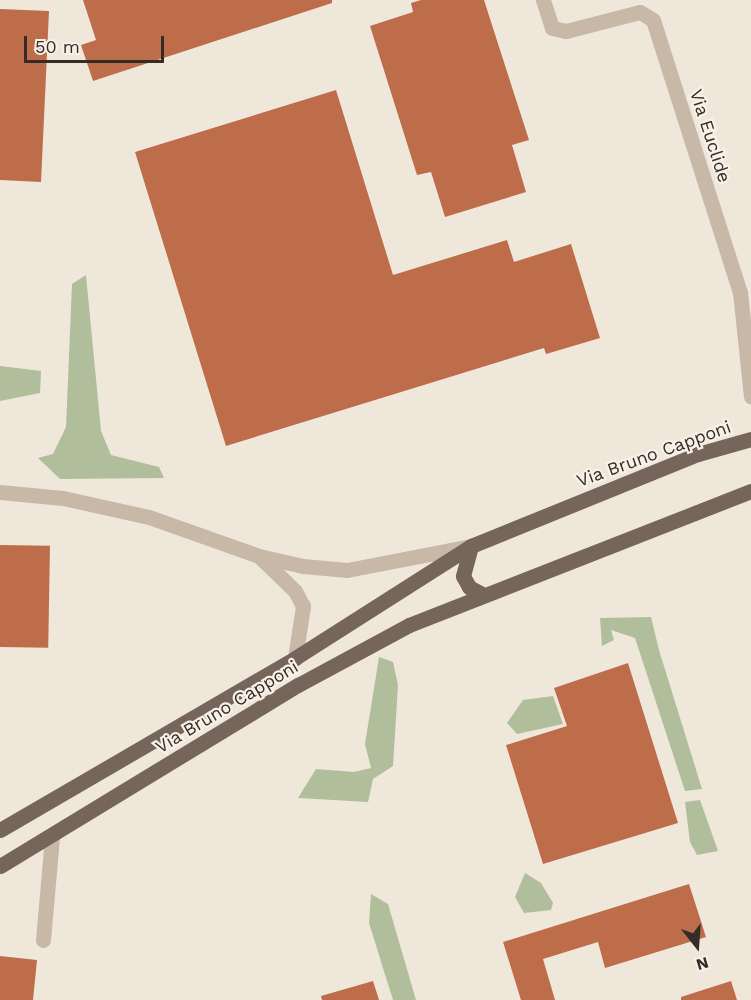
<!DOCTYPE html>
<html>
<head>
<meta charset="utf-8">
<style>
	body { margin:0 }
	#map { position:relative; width:751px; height:1000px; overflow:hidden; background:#f0e7db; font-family:"Work Sans",sans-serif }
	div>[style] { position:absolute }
	.green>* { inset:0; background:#b1be9c }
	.building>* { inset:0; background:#be6d4b; transform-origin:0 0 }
	.minor>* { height:15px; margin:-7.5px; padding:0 7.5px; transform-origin:7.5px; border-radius:7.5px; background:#c7b8a8 }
	.major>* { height:15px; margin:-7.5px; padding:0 7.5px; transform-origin:7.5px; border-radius:7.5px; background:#76655a }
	span { translate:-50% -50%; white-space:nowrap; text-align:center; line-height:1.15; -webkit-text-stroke:4.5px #f8f1e7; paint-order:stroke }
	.street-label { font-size:18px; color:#352c28 }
	.north { position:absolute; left:667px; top:916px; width:60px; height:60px; -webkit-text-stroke:4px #f8f1e7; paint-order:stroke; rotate:163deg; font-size:16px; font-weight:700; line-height:24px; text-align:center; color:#352c28 }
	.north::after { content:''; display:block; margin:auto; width:21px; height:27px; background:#352c28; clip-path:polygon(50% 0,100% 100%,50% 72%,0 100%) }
	.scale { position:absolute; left:24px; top:36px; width:140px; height:27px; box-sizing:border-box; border:3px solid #352c28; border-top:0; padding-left:8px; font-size:18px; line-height:21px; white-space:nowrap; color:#352c28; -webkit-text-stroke:4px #f8f1e7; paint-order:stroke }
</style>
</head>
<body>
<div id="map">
	<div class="green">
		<i style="clip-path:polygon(86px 275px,101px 431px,111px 455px,159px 467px,164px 478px,60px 479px,38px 458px,53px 454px,66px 427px,72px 284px)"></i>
		<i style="clip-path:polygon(0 366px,41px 371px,40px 393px,0 401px)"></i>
		<i style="clip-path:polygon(651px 617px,659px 650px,702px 789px,685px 791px,635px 638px,611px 630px,614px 640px,602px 646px,600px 618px)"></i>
		<i style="clip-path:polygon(379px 657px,393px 662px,398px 685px,393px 766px,373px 779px,368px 802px,298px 798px,316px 769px,354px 772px,371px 768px,365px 744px)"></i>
		<i style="clip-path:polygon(553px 696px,563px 724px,517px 734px,507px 723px,523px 700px)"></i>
		<i style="clip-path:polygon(700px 800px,718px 851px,697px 855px,690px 842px,685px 802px)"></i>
		<i style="clip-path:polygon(525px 873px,541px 883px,553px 903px,551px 910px,524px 913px,515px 897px)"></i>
		<i style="clip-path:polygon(371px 894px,388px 904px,416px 1000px,393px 1000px,369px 923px)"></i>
	</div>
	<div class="building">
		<i style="clip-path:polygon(83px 0,332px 0,332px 3px,93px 81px,81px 45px,96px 40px)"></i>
		<i style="clip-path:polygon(421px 0,484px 0,529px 140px,512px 145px,526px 192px,445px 217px,431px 172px,417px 175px,370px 26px,413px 12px,411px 3px)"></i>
		<i style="clip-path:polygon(0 9px,49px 11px,41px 182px,0 180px)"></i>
		<i style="clip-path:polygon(336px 90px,393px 275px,507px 240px,514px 262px,571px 244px,600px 338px,546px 354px,544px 348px,226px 446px,135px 152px)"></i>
		<i style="left:0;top:545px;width:50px;height:102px;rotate:1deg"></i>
		<i style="clip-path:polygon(628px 663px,678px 823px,543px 864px,506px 745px,567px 726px,554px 688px)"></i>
		<i style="clip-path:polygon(689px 884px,706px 937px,605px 968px,598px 942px,543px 959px,555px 1000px,521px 1000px,503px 942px)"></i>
		<i style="clip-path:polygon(0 956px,37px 960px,33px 1000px,0 1000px)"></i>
		<i style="clip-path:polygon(373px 981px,379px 1000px,322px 1000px,321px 996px)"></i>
		<i style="clip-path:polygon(731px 981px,737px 1000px,681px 1000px,681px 997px)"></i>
	</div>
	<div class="minor">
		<i style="left:543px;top:0;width:29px;rotate:72deg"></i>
		<i style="left:552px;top:28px;width:14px;rotate:12deg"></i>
		<i style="left:566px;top:31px;width:76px;rotate:-14.4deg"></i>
		<i style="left:640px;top:12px;width:15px;rotate:32deg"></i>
		<i style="left:653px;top:20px;width:286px;rotate:72.3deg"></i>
		<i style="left:740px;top:292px;width:105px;rotate:84deg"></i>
		<i style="left:0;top:492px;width:63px;rotate:5.4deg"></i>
		<i style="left:63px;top:498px;width:88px;rotate:12.5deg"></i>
		<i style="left:149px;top:517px;width:117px;rotate:19.5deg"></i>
		<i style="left:259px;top:556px;width:45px;rotate:12.8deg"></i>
		<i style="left:303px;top:566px;width:44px;rotate:5.2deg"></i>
		<i style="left:347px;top:570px;width:122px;rotate:-10.9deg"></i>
		<i style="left:259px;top:556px;width:50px;rotate:44.2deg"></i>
		<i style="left:295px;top:591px;width:17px;rotate:62deg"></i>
		<i style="left:303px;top:606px;width:53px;rotate:98.7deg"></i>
		<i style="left:43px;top:940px;width:103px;rotate:-85deg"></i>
	</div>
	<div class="major">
		<i style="left:471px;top:546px;width:31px;rotate:105deg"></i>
		<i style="left:463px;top:576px;width:13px;rotate:61deg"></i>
		<i style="left:469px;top:587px;width:15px;rotate:28deg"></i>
		<i style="left:0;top:830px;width:341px;rotate:-30.2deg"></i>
		<i style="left:295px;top:658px;width:209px;rotate:-32.5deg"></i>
		<i style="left:471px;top:546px;width:245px;rotate:-22.1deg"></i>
		<i style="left:698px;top:454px;width:55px;rotate:-15.8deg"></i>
		<i style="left:0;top:866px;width:349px;rotate:-31.3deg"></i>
		<i style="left:298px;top:685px;width:126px;rotate:-28.4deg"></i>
		<i style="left:409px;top:625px;width:367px;rotate:-21.4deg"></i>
	</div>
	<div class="street-label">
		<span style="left:710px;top:136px;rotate:72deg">Via Euclide</span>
		<span style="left:654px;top:454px;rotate:-20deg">Via Bruno Capponi</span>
		<span style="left:227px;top:707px;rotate:-31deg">Via Bruno Capponi</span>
	</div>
	<div class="north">N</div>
	<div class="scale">50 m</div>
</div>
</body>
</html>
